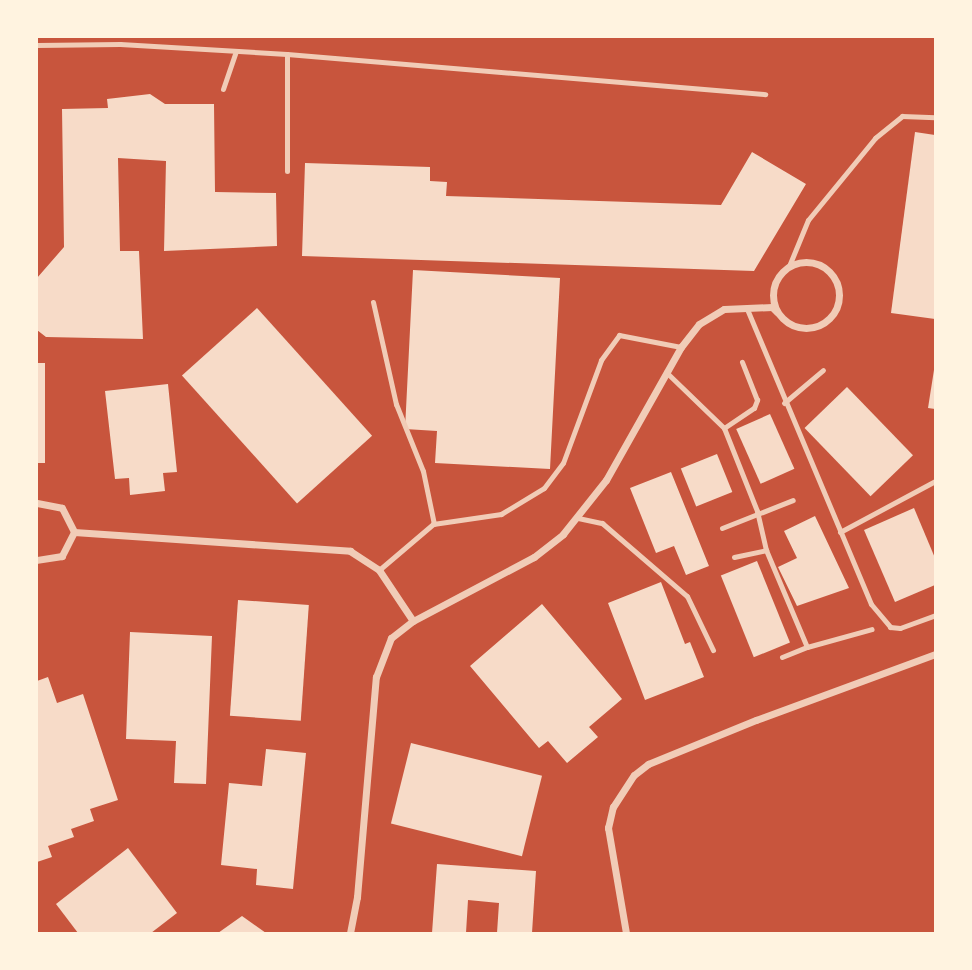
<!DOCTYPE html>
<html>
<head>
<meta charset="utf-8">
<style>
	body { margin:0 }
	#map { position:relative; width:972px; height:970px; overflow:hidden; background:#c8553d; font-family:"IBM Plex Serif",serif }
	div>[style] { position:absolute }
	.building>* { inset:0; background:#f7dbc8; transform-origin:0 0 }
	.service>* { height:5px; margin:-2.5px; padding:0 2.5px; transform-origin:2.5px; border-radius:2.5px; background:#f1ccb7 }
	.minor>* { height:7px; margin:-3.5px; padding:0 3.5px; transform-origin:3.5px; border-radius:3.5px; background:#f1ccb7 }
	.minor>.ring { margin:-3.5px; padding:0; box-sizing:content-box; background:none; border:7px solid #f1ccb7; border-radius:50% }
	span { translate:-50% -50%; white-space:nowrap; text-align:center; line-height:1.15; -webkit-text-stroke:5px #fff3e0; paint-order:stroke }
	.frame { position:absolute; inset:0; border:38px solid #fff3e0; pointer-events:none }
</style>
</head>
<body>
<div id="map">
	<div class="building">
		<i style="clip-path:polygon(150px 94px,165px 104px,214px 104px,215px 192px,276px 193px,277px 246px,164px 251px,166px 161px,118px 158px,120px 251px,139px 251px,143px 339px,46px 337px,37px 330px,37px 278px,64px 247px,62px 109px,108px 108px,107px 99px)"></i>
		<i style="clip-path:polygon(915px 132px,935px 135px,935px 319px,891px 313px)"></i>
		<i style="clip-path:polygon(752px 152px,806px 184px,754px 271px,302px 256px,305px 163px,430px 167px,430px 181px,447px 182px,446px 196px,721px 205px)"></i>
		<i style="clip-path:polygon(413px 270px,560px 278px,550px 469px,435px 463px,437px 431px,405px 429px)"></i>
		<i style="left:257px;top:308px;width:172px;height:101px;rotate:48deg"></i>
		<i style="left:37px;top:363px;width:8px;height:100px"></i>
		<i style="clip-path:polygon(934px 370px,935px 370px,935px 409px,928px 408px)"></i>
		<i style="clip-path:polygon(168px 384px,177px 472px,163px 473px,165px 491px,130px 495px,129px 478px,115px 479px,105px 391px)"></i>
		<i style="left:847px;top:387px;width:95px;height:59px;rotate:46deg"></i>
		<i style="left:770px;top:414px;width:60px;height:37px;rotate:66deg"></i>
		<i style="left:717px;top:454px;width:41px;height:39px;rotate:68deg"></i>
		<i style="clip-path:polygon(671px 472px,709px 566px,686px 575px,674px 546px,656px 553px,630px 488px)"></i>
		<i style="clip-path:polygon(914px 508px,935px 558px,935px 585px,895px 602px,864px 530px)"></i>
		<i style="clip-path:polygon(815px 516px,849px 588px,797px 606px,778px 567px,797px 558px,784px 531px)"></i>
		<i style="left:757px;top:561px;width:88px;height:39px;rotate:68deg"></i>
		<i style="clip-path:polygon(661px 582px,685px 644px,690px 642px,704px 677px,645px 700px,608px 603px)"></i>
		<i style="left:238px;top:600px;width:71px;height:116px;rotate:4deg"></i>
		<i style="clip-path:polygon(542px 604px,622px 699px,589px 727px,598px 737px,567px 763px,548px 741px,539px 748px,470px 666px)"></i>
		<i style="clip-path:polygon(130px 632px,212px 636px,206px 784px,174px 783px,176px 741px,126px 739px)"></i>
		<i style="clip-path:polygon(48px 677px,57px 703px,83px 694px,118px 800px,90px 809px,94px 821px,71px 829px,74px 837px,48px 846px,52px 857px,37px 862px,37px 681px)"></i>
		<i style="left:411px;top:743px;width:135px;height:83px;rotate:14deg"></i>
		<i style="clip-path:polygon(266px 749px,306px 753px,293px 889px,256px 885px,257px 869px,221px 865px,229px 783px,262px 786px)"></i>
		<i style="clip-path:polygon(128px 848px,177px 913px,151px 933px,78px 933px,56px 904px)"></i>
		<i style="clip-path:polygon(437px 864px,536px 871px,532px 933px,497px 933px,499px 903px,468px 900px,466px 933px,432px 933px)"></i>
		<i style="clip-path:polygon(242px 916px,266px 933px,218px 933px)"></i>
	</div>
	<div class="service">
		<i style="left:37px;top:45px;width:83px;rotate:-0.7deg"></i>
		<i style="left:120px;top:44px;width:167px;rotate:3.4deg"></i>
		<i style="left:287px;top:54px;width:480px;rotate:4.8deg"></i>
		<i style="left:287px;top:54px;width:117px;rotate:90deg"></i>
		<i style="left:223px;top:89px;width:40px;rotate:-71.1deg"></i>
		<i style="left:789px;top:266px;width:50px;rotate:-67.6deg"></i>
		<i style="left:808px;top:220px;width:106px;rotate:-50.7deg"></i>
		<i style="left:875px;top:138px;width:35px;rotate:-39deg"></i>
		<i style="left:902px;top:116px;width:33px;rotate:2deg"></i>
		<i style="left:373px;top:302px;width:105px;rotate:77.3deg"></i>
		<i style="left:396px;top:404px;width:72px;rotate:68.1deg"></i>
		<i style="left:423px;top:471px;width:54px;rotate:78.3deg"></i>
		<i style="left:747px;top:309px;width:320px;rotate:67.2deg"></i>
		<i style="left:871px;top:604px;width:30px;rotate:50deg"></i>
		<i style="left:890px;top:627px;width:10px;rotate:6deg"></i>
		<i style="left:900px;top:628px;width:37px;rotate:-20deg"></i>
		<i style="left:666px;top:372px;width:81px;rotate:44deg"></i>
		<i style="left:724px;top:428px;width:89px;rotate:68.3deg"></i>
		<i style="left:757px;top:511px;width:40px;rotate:77deg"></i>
		<i style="left:766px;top:550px;width:105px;rotate:67.1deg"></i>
		<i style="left:807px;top:647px;width:67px;rotate:-15.5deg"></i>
		<i style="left:784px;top:403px;width:51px;rotate:-40.2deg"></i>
		<i style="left:724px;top:428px;width:36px;rotate:-34deg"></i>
		<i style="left:754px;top:408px;width:9px;rotate:-69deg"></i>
		<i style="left:757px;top:400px;width:41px;rotate:-111.5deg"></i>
		<i style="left:578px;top:518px;width:25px;rotate:12deg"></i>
		<i style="left:602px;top:523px;width:112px;rotate:40.7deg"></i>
		<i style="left:687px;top:596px;width:60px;rotate:64.3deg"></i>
		<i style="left:722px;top:528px;width:76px;rotate:-21.5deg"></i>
		<i style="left:840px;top:532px;width:108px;rotate:-28.2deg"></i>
		<i style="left:734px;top:557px;width:33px;rotate:-12deg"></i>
		<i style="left:379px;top:570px;width:71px;rotate:-40.4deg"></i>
		<i style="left:433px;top:524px;width:69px;rotate:-8.4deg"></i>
		<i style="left:501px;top:514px;width:50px;rotate:-31.2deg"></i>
		<i style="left:544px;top:488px;width:31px;rotate:-53deg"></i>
		<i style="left:563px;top:463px;width:110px;rotate:-69.7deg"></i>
		<i style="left:601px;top:360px;width:31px;rotate:-54deg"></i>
		<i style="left:619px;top:335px;width:63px;rotate:11deg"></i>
		<i style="left:782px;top:657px;width:27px;rotate:-22deg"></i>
	</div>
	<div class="minor">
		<i class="ring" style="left:773px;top:262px;width:59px;height:59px"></i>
		<i style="left:37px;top:503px;width:25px;rotate:11deg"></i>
		<i style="left:62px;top:508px;width:27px;rotate:63deg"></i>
		<i style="left:74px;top:532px;width:27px;rotate:117deg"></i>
		<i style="left:62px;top:556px;width:25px;rotate:171deg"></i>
		<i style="left:74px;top:532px;width:277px;rotate:3.9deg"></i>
		<i style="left:350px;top:551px;width:35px;rotate:33deg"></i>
		<i style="left:379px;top:570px;width:61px;rotate:56.3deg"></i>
		<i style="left:350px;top:933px;width:37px;rotate:-79deg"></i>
		<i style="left:357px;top:897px;width:221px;rotate:-85.1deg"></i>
		<i style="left:376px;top:677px;width:42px;rotate:-69deg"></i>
		<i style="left:391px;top:638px;width:28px;rotate:-38deg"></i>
		<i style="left:413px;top:621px;width:137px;rotate:-27.9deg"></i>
		<i style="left:534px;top:557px;width:37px;rotate:-38deg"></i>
		<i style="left:563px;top:534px;width:69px;rotate:-51.5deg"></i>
		<i style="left:606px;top:480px;width:153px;rotate:-60.6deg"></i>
		<i style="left:681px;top:347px;width:29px;rotate:-52deg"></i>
		<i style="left:699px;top:324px;width:29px;rotate:-31deg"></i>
		<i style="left:724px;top:309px;width:48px;rotate:-2.4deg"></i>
		<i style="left:772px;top:307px;width:7px;rotate:45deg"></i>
		<i style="left:626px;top:933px;width:107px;rotate:-99.7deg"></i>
		<i style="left:608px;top:828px;width:22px;rotate:-77deg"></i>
		<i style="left:613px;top:807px;width:38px;rotate:-57deg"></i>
		<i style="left:634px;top:775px;width:18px;rotate:-38deg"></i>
		<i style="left:648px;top:764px;width:117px;rotate:-22.2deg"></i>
		<i style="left:756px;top:720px;width:191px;rotate:-20.2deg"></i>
	</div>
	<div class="frame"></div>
</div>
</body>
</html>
